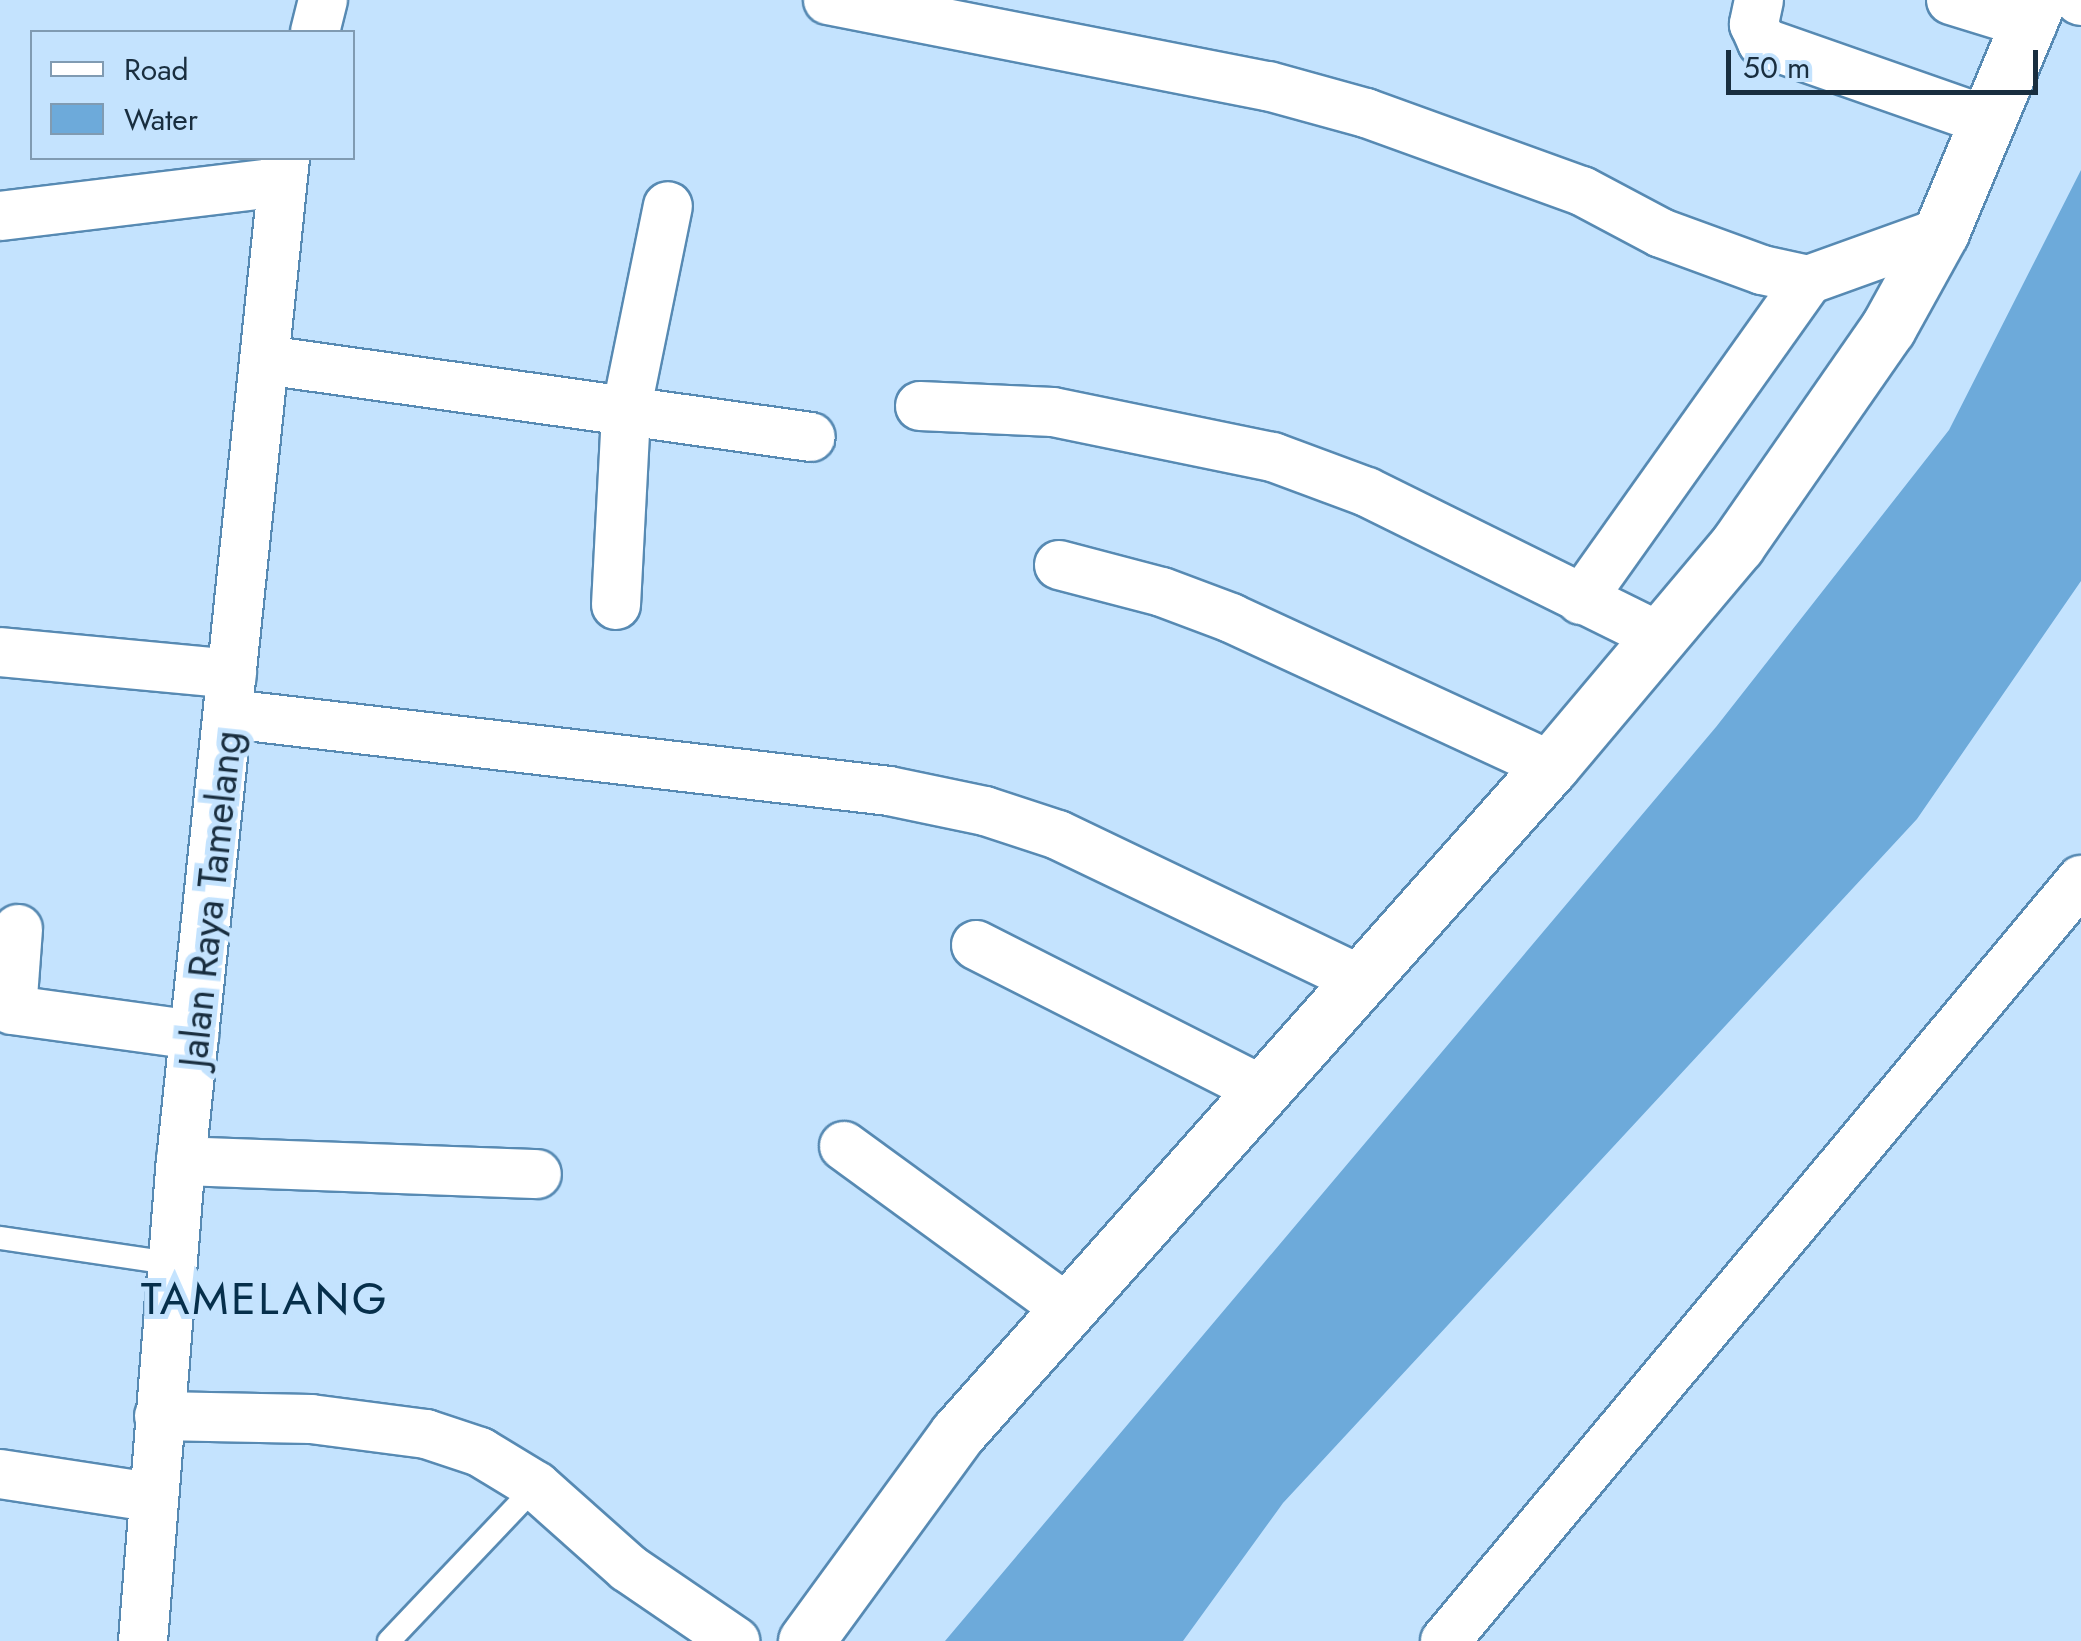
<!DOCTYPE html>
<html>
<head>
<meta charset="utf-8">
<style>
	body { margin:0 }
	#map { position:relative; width:2081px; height:1641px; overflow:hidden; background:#c4e3fe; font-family:Jost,sans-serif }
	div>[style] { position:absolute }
	.water>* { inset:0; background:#6daada }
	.roads { filter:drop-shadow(2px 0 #578ab3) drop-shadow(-2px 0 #578ab3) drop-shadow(0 2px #578ab3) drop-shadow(0 -2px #578ab3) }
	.service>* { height:22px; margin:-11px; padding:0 11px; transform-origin:11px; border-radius:11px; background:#fff }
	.minor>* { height:48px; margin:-24px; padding:0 24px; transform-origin:24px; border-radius:24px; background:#fff }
	.tertiary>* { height:55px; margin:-27.5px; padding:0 27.5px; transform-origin:27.5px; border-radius:27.5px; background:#fff }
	span { translate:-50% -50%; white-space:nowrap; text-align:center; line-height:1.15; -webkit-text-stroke:10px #c4e3fe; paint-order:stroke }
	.street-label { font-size:40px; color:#192e3f }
	.quarter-label { font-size:45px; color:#062f4b; letter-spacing:2.5px }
	.legend { position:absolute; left:30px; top:30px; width:325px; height:130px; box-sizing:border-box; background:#c4e3fe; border:2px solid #809bb2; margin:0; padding:12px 18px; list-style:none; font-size:30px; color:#192e3f }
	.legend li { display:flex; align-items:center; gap:20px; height:50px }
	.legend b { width:50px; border:2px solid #809bb2 }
	.scale { position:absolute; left:1726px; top:50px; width:312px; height:45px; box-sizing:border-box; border:5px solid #192e3f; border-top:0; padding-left:12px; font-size:30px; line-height:35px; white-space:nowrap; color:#192e3f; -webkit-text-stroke:8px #c4e3fe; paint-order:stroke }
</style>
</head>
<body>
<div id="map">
	<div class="water">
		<i style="clip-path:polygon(2081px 170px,2081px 581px,1917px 819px,1283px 1503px,1183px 1641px,945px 1641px,1716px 727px,1949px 430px)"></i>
	</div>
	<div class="roads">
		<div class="service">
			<i style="left:0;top:1238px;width:179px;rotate:8.4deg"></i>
			<i style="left:389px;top:1641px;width:214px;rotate:-46.5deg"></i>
		</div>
		<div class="minor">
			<i style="left:828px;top:0;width:448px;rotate:11.1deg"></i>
			<i style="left:1268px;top:86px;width:102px;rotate:15.4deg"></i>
			<i style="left:1366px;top:113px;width:230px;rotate:19.9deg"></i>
			<i style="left:1582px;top:191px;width:89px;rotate:28deg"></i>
			<i style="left:1661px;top:233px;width:108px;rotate:20.1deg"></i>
			<i style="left:1762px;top:270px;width:47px;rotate:12.3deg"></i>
			<i style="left:1808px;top:280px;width:141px;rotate:-19.8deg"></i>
			<i style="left:1759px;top:0;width:25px;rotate:102deg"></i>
			<i style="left:1754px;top:24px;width:20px;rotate:66deg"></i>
			<i style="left:1762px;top:42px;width:242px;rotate:19.3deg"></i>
			<i style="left:1951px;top:0;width:85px;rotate:17.2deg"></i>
			<i style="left:2079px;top:0;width:2px;rotate:27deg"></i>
			<i style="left:315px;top:32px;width:33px;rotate:-76deg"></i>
			<i style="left:0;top:216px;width:281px;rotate:-6.9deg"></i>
			<i style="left:265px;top:360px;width:551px;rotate:8.03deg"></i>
			<i style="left:920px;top:406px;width:133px;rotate:2.6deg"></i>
			<i style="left:1053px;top:412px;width:225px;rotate:11.6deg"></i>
			<i style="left:1273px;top:457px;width:100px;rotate:20.4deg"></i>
			<i style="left:1367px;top:492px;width:329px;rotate:26.3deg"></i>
			<i style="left:1059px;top:565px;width:106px;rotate:14.7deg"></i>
			<i style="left:1162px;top:592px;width:74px;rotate:20.6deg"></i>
			<i style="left:1231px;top:618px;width:353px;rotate:24.8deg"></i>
			<i style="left:1581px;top:600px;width:392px;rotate:-54.6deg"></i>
			<i style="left:616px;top:605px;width:193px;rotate:-87deg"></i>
			<i style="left:626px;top:412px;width:210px;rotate:-78.5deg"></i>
			<i style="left:0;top:652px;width:233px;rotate:5.4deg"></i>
			<i style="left:230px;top:714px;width:663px;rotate:6.66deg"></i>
			<i style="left:889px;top:791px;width:98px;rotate:11.8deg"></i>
			<i style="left:985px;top:811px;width:77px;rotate:18.2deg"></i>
			<i style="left:1058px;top:835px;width:335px;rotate:25.6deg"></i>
			<i style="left:18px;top:929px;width:81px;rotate:94.2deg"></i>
			<i style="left:12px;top:1010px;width:184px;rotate:7.8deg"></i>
			<i style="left:976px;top:945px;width:316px;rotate:26.9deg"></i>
			<i style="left:844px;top:1146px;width:273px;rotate:36.1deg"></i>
			<i style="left:181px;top:1161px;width:356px;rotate:2.1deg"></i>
			<i style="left:159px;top:1416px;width:152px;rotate:1.1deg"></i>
			<i style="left:311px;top:1419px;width:116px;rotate:7.4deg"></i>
			<i style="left:426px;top:1434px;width:57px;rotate:18.4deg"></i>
			<i style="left:480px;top:1452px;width:66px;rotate:31.3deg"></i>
			<i style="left:536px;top:1486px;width:123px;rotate:41.7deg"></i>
			<i style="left:628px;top:1568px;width:130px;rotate:34.3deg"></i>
			<i style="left:0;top:1474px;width:152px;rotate:8.7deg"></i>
			<i style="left:143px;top:1641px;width:482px;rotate:-85.5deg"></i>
			<i style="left:181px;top:1161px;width:1008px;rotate:-84.08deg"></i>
			<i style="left:1445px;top:1641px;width:992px;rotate:-50.11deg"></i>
		</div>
		<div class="tertiary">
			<i style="left:806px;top:1641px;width:256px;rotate:-53.9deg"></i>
			<i style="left:957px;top:1434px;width:894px;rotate:-48.36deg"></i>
			<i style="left:1551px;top:766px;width:289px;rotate:-49.9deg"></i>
			<i style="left:1737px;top:545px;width:264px;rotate:-55.2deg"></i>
			<i style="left:1888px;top:328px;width:110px;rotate:-61.1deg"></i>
			<i style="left:1941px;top:232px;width:251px;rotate:-67.3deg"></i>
		</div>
	</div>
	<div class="street-label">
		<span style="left:210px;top:899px;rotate:-84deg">Jalan Raya Tamelang</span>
	</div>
	<div class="quarter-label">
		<span style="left:265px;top:1299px">TAMELANG</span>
	</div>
	<ul class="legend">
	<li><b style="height:12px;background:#fff"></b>Road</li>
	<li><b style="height:28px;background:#6daada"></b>Water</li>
	</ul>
	<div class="scale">50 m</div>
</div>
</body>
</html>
